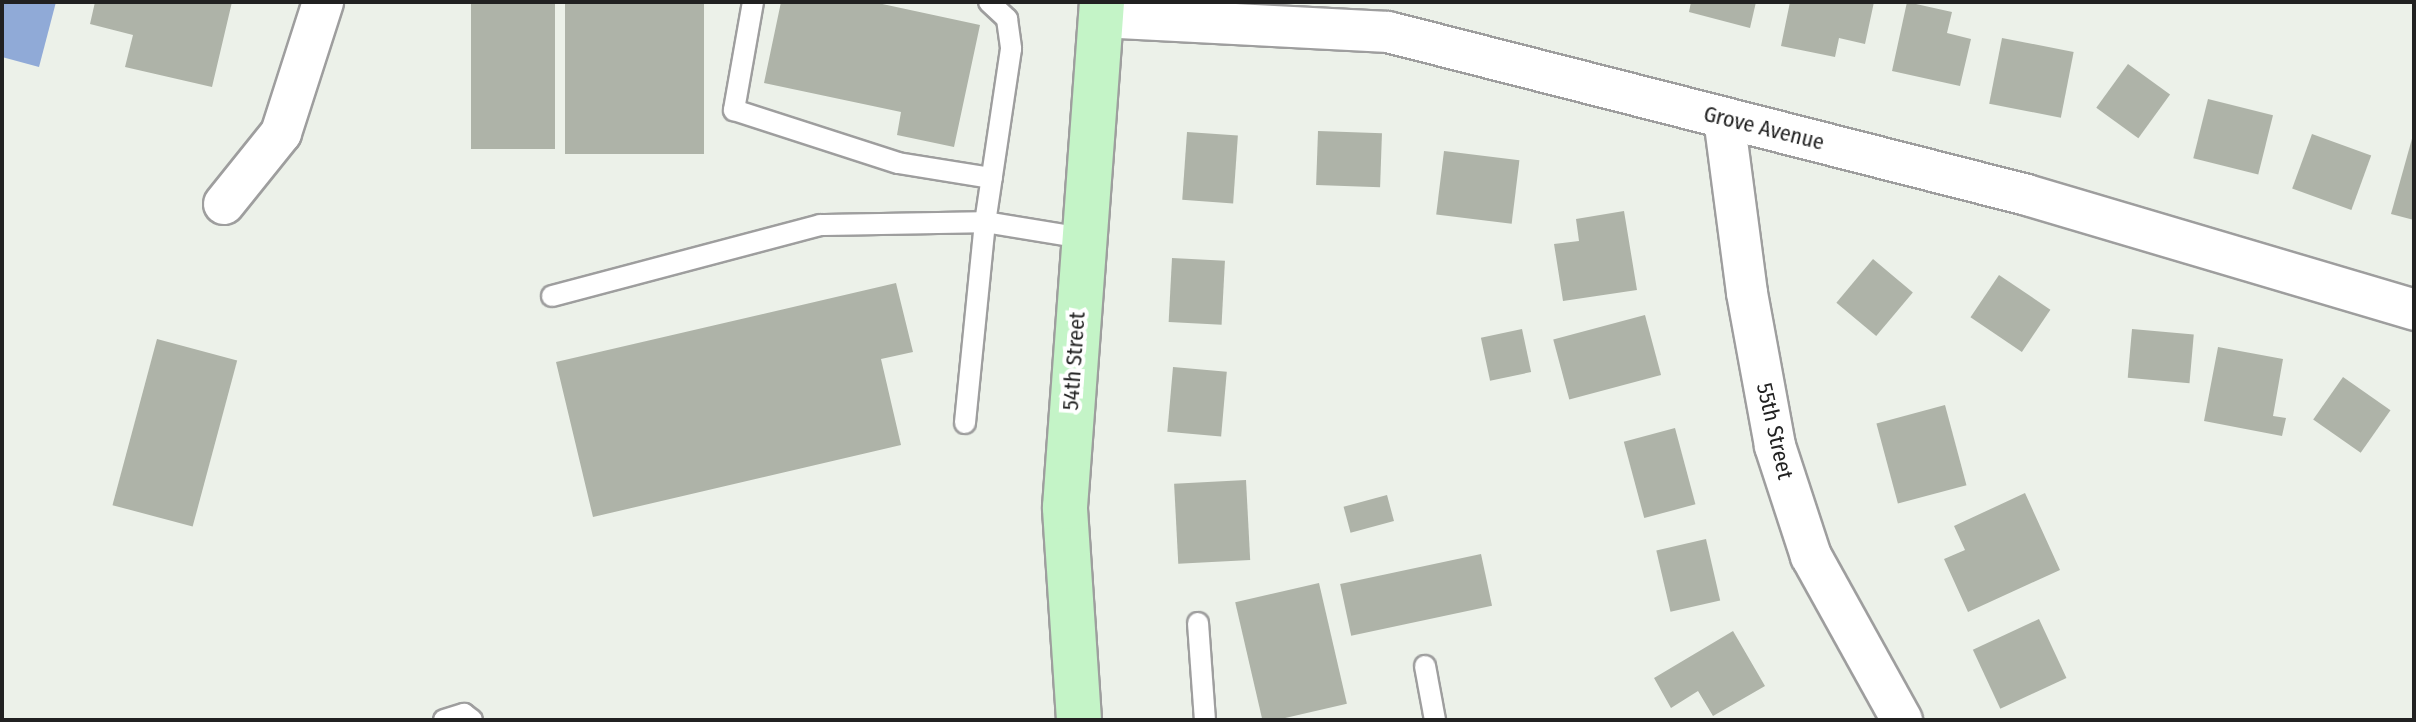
<!DOCTYPE html>
<html>
<head>
<meta charset="utf-8">
<style>
	body { margin:0 }
	#map { position:relative; width:2416px; height:722px; overflow:hidden; background:#ecf1e9; font-family:"Fira Sans Condensed",sans-serif }
	div>[style] { position:absolute }
	.pitch>* { inset:0; background:#90aad7 }
	.building>* { inset:0; background:#aeb3a8; transform-origin:0 0 }
	.roads { filter:drop-shadow(2px 0 #9e9e9e) drop-shadow(-2px 0 #9e9e9e) drop-shadow(0 2px #9e9e9e) drop-shadow(0 -2px #9e9e9e) }
	.lane>* { height:20px; margin:-10px; padding:0 10px; transform-origin:10px; border-radius:10px; background:#fff }
	.street>* { height:40px; margin:-20px; padding:0 20px; transform-origin:20px; border-radius:20px; background:#fff }
	.secondary>* { height:44px; margin:-22px; padding:0 22px; transform-origin:22px; border-radius:22px; background:#c4f4c7 }
	span { translate:-50% -50%; white-space:nowrap; text-align:center; line-height:1.15; -webkit-text-stroke:8px #fff; paint-order:stroke }
	.street-label { font-size:22px; color:#212121 }
	.frame { position:absolute; inset:0; border:4px solid #212121; pointer-events:none }
</style>
</head>
<body>
<div id="map">
	<div class="pitch">
		<i style="clip-path:polygon(2px 2px,56px 2px,39px 67px,2px 57px)"></i>
	</div>
	<div class="building">
		<i style="clip-path:polygon(95px 2px,232px 2px,212px 87px,125px 67px,133px 35px,90px 24px)"></i>
		<i style="left:471px;top:2px;width:84px;height:147px"></i>
		<i style="left:565px;top:2px;width:139px;height:152px"></i>
		<i style="clip-path:polygon(781px 2px,873px 2px,980px 25px,954px 147px,897px 135px,901px 112px,764px 83px)"></i>
		<i style="clip-path:polygon(1691px 2px,1756px 2px,1750px 28px,1689px 12px)"></i>
		<i style="clip-path:polygon(1790px 2px,1874px 2px,1865px 44px,1839px 38px,1835px 57px,1781px 46px)"></i>
		<i style="clip-path:polygon(1907px 2px,1952px 12px,1947px 33px,1971px 39px,1960px 86px,1892px 71px)"></i>
		<i style="left:2002px;top:38px;width:73px;height:67px;rotate:11deg"></i>
		<i style="left:2128px;top:64px;width:52px;height:54px;rotate:36deg"></i>
		<i style="left:2208px;top:99px;width:67px;height:61px;rotate:14deg"></i>
		<i style="left:1318px;top:131px;width:64px;height:54px;rotate:2deg"></i>
		<i style="left:1187px;top:132px;width:51px;height:68px;rotate:4deg"></i>
		<i style="left:2312px;top:134px;width:63px;height:58px;rotate:20deg"></i>
		<i style="clip-path:polygon(2413px 135px,2414px 135px,2414px 220px,2391px 214px)"></i>
		<i style="left:1444px;top:151px;width:76px;height:64px;rotate:7deg"></i>
		<i style="clip-path:polygon(1624px 211px,1637px 290px,1563px 301px,1554px 244px,1579px 241px,1576px 219px)"></i>
		<i style="left:1172px;top:258px;width:53px;height:64px;rotate:3deg"></i>
		<i style="left:1873px;top:259px;width:52px;height:57px;rotate:40deg"></i>
		<i style="left:1999px;top:275px;width:62px;height:51px;rotate:34deg"></i>
		<i style="clip-path:polygon(896px 283px,913px 352px,881px 359px,901px 445px,593px 517px,556px 362px)"></i>
		<i style="left:1645px;top:315px;width:62px;height:95px;rotate:75deg"></i>
		<i style="left:1522px;top:329px;width:44px;height:42px;rotate:78deg"></i>
		<i style="left:2132px;top:329px;width:62px;height:49px;rotate:5deg"></i>
		<i style="left:157px;top:339px;width:83px;height:172px;rotate:15deg"></i>
		<i style="clip-path:polygon(2218px 347px,2283px 359px,2273px 416px,2286px 418px,2282px 436px,2204px 421px)"></i>
		<i style="left:1173px;top:367px;width:54px;height:65px;rotate:5deg"></i>
		<i style="left:2343px;top:377px;width:58px;height:52px;rotate:35deg"></i>
		<i style="left:1945px;top:405px;width:83px;height:71px;rotate:75deg"></i>
		<i style="left:1675px;top:428px;width:79px;height:53px;rotate:75deg"></i>
		<i style="left:1246px;top:480px;width:80px;height:72px;rotate:87deg"></i>
		<i style="clip-path:polygon(2025px 493px,2060px 570px,1968px 612px,1944px 559px,1965px 550px,1954px 526px)"></i>
		<i style="left:1387px;top:495px;width:27px;height:45px;rotate:75deg"></i>
		<i style="left:1706px;top:539px;width:63px;height:51px;rotate:77deg"></i>
		<i style="left:1481px;top:554px;width:53px;height:144px;rotate:78deg"></i>
		<i style="left:1319px;top:583px;width:124px;height:86px;rotate:77deg"></i>
		<i style="left:2039px;top:619px;width:65px;height:73px;rotate:65deg"></i>
		<i style="clip-path:polygon(1733px 631px,1765px 686px,1713px 716px,1698px 691px,1671px 708px,1654px 678px)"></i>
	</div>
	<div class="roads">
		<div class="lane">
			<i style="left:753px;top:2px;width:110px;rotate:100deg"></i>
			<i style="left:734px;top:110px;width:172px;rotate:17.9deg"></i>
			<i style="left:898px;top:163px;width:95px;rotate:9.1deg"></i>
			<i style="left:989px;top:2px;width:25px;rotate:43deg"></i>
			<i style="left:1007px;top:19px;width:30px;rotate:82deg"></i>
			<i style="left:1011px;top:49px;width:175px;rotate:98.5deg"></i>
			<i style="left:985px;top:222px;width:99px;rotate:9.3deg"></i>
			<i style="left:552px;top:296px;width:277px;rotate:-14.8deg"></i>
			<i style="left:820px;top:225px;width:165px;rotate:-1deg"></i>
			<i style="left:985px;top:222px;width:202px;rotate:95.7deg"></i>
			<i style="left:1198px;top:623px;width:97px;rotate:85.9deg"></i>
			<i style="left:1425px;top:666px;width:55px;rotate:79.5deg"></i>
			<i style="left:444px;top:720px;width:21px;rotate:-17deg"></i>
			<i style="left:464px;top:714px;width:10px;rotate:37deg"></i>
		</div>
		<div class="street">
			<i style="left:1101px;top:17px;width:287px;rotate:3deg"></i>
			<i style="left:1388px;top:32px;width:659px;rotate:14.31deg"></i>
			<i style="left:2027px;top:195px;width:404px;rotate:16.5deg"></i>
			<i style="left:1724px;top:118px;width:177px;rotate:82.5deg"></i>
			<i style="left:1747px;top:293px;width:156px;rotate:79.6deg"></i>
			<i style="left:1775px;top:446px;width:116px;rotate:71.9deg"></i>
			<i style="left:1811px;top:556px;width:188px;rotate:61deg"></i>
			<i style="left:224px;top:204px;width:91px;rotate:-51.2deg"></i>
			<i style="left:281px;top:133px;width:138px;rotate:-72.2deg"></i>
		</div>
		<div class="secondary">
			<i style="left:1079px;top:720px;width:213px;rotate:-93.8deg"></i>
			<i style="left:1065px;top:507px;width:506px;rotate:-85.81deg"></i>
		</div>
	</div>
	<div class="street-label">
		<span style="left:1764px;top:128px;rotate:14deg">Grove Avenue</span>
		<span style="left:1074px;top:361px;rotate:-86deg">54th Street</span>
		<span style="left:1775px;top:431px;rotate:77deg">55th Street</span>
	</div>
	<div class="frame"></div>
</div>
</body>
</html>
